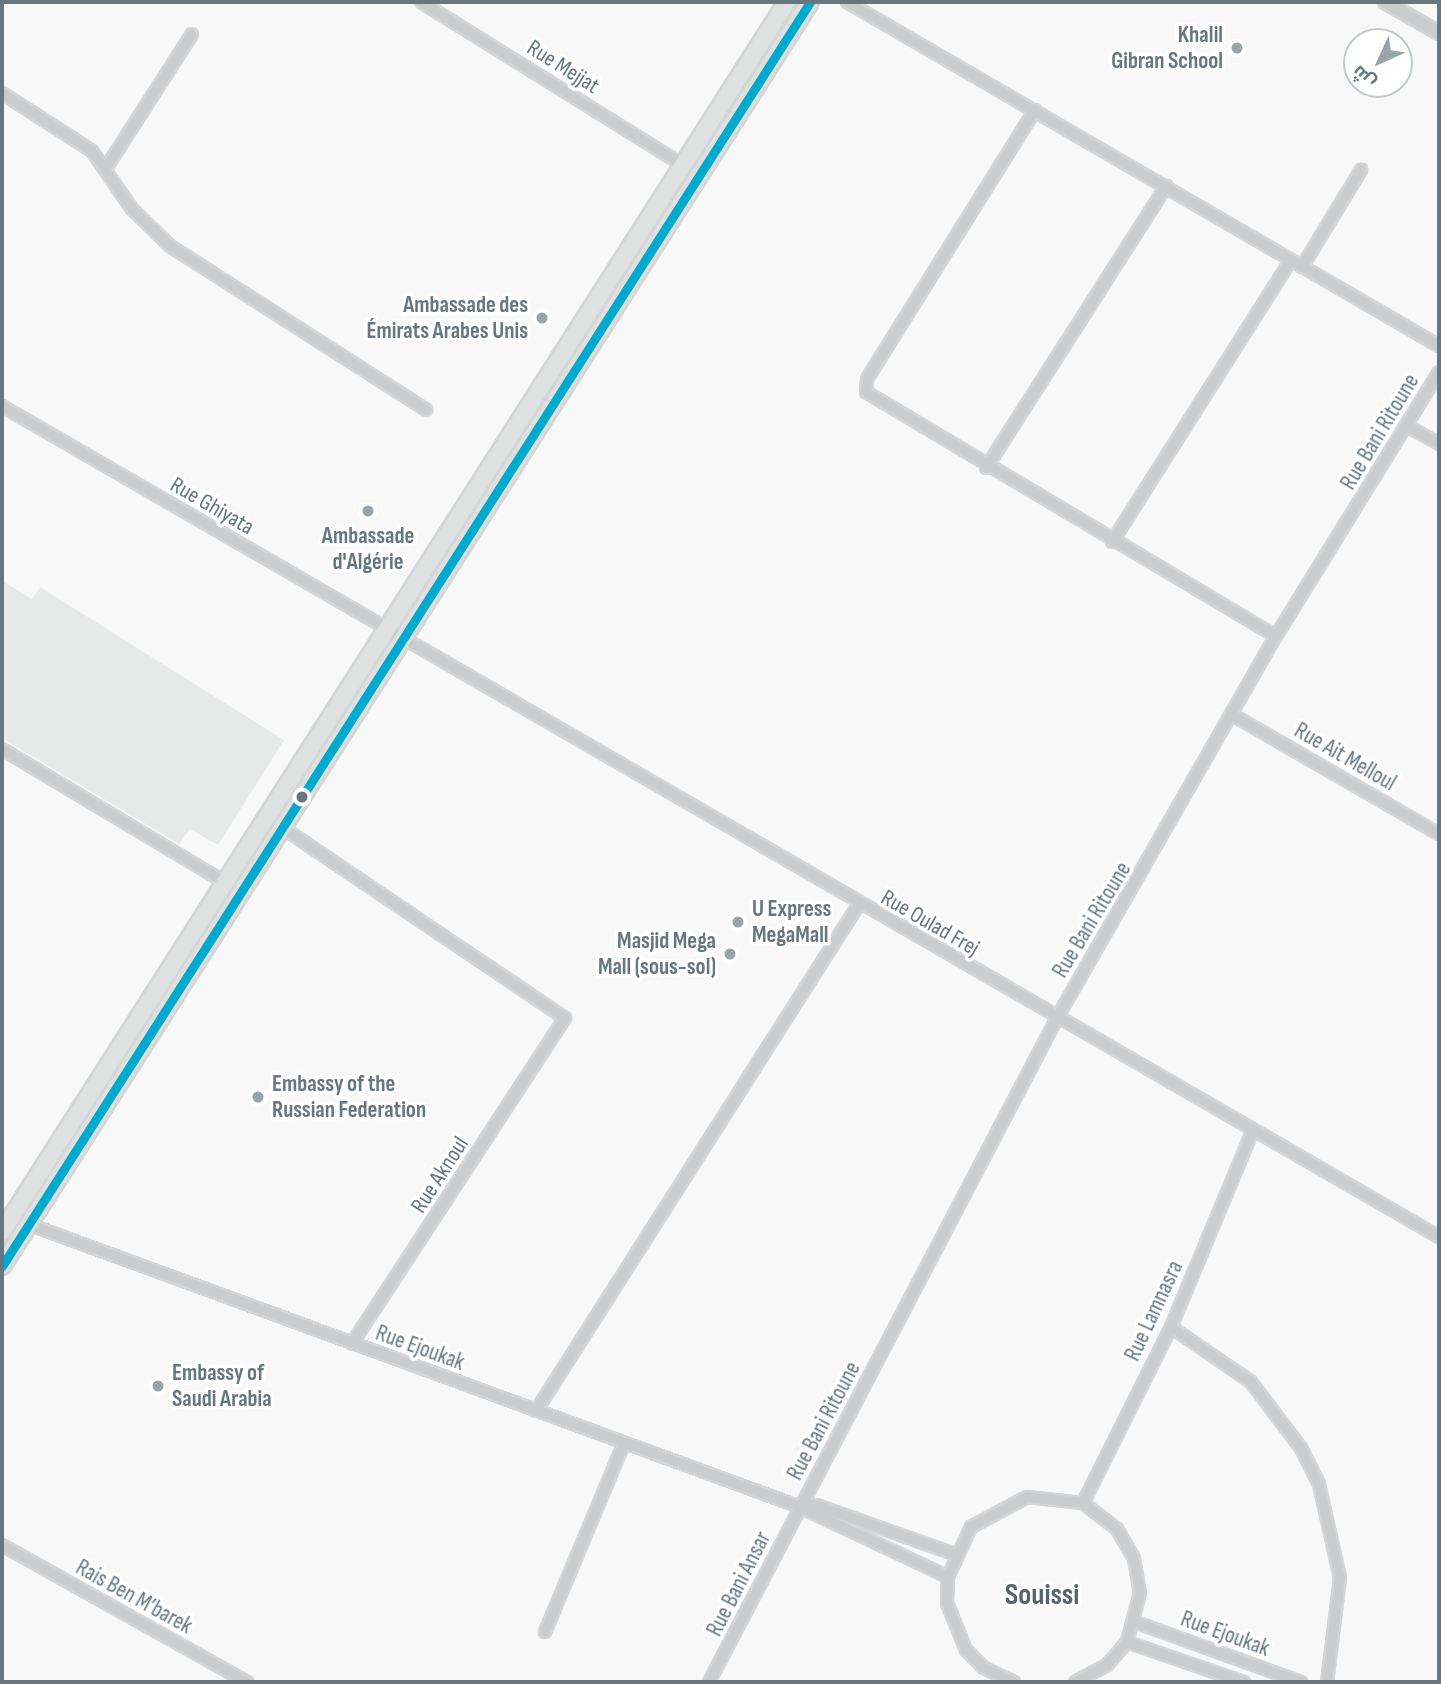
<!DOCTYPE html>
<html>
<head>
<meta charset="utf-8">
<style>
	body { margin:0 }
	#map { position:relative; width:1441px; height:1684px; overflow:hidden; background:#f8f8f8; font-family:"Sofia Sans Condensed",Cairo,sans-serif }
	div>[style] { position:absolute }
	.built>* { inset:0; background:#e7e9e8 }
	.roads { filter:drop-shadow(2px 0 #d4d5d6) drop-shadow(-2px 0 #d4d5d6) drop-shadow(0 2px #d4d5d6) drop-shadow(0 -2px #d4d5d6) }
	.minor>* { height:10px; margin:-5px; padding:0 5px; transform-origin:5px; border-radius:5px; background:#cbcccd }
	.tertiary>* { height:12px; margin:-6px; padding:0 6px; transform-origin:6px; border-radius:6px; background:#cbcccd }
	.primary>* { height:16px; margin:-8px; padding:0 8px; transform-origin:8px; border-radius:8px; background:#dfe0e0 }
	.bus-1>* { height:9px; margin:-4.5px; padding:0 4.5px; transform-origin:4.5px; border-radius:4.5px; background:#00a9ce }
	.dots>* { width:19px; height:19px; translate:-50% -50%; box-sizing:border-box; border:4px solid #fff; border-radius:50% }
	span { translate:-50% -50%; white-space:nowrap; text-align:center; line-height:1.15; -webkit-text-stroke:7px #fff; paint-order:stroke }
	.poi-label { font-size:23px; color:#667780; font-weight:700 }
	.right { translate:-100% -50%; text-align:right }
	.left { translate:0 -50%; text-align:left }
	.street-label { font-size:23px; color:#667780 }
	.district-label { font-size:30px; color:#58646b; font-weight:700 }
	.frame { position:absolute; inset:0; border:4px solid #667780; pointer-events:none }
	.north { position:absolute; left:1343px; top:28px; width:70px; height:70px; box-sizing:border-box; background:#fff; border:2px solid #c2c9cc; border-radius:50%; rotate:225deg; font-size:19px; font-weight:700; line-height:28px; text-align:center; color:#667780 }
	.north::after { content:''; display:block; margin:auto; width:24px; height:32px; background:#99a4aa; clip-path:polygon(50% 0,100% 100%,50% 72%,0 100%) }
</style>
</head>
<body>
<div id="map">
	<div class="built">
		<i style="clip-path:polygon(2px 581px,32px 599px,40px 587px,284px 740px,218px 845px,190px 829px,179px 844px,2px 738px)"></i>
	</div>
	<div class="roads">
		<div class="minor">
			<i style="left:421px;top:2px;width:309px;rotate:31.9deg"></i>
			<i style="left:847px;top:2px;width:685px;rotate:30.16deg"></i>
			<i style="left:2px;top:93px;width:107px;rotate:32.8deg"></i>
			<i style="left:92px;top:151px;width:70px;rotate:55.4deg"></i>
			<i style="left:132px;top:209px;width:53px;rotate:44.2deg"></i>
			<i style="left:170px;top:246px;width:304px;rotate:32.6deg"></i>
			<i style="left:1035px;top:110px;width:317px;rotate:122deg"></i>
			<i style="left:867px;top:379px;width:13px;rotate:94deg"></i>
			<i style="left:866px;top:392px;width:477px;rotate:30.8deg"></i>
			<i style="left:106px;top:168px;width:159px;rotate:-57.3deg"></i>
			<i style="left:1302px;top:267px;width:114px;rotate:-58.7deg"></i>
			<i style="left:2px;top:406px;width:1660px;rotate:30.04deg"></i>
			<i style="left:1407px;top:426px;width:37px;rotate:29deg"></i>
			<i style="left:986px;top:468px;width:335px;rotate:-57.4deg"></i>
			<i style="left:1112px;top:542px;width:333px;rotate:-57.6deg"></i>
			<i style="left:1231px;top:714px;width:240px;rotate:30deg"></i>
			<i style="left:2px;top:749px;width:261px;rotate:30.9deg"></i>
			<i style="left:283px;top:828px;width:340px;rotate:34deg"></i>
			<i style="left:565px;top:1018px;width:389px;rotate:123.2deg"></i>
			<i style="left:28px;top:1224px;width:822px;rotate:20.13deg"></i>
			<i style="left:800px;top:1507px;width:164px;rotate:25.3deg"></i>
			<i style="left:1171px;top:1327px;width:97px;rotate:34.5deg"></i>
			<i style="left:1251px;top:1382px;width:83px;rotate:52.9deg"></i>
			<i style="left:1301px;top:1448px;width:40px;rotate:63.4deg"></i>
			<i style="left:1319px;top:1484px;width:96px;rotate:77.4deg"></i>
			<i style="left:1340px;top:1578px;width:105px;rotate:97.1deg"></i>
			<i style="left:536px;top:1411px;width:601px;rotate:-57.5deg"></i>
			<i style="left:1083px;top:1503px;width:197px;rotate:-63.4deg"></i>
			<i style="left:1171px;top:1327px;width:211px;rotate:-67.4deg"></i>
			<i style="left:800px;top:1507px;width:16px;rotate:-7deg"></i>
			<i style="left:816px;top:1505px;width:146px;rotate:19.5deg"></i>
			<i style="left:2px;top:1545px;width:281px;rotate:29.2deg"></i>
			<i style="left:1135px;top:1622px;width:177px;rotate:19.9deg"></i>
			<i style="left:545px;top:1632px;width:205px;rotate:-67.3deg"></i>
			<i style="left:1127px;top:1642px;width:124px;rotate:18.9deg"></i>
			<i style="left:709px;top:1682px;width:750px;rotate:-62.34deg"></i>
			<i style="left:1057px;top:1018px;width:440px;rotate:-60.2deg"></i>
			<i style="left:1276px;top:636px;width:310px;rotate:-58.3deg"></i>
			<i style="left:1014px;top:1682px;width:33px;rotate:-155deg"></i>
			<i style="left:984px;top:1668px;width:25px;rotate:-135deg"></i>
			<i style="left:966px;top:1650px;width:51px;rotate:-112deg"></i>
			<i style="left:947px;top:1603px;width:26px;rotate:-88deg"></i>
			<i style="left:948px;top:1577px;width:55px;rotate:-65.3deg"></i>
			<i style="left:971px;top:1527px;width:64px;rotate:-28.2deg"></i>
			<i style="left:1027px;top:1497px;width:56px;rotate:6.1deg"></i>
			<i style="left:1083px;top:1503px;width:43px;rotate:37.4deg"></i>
			<i style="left:1117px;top:1529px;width:34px;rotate:60deg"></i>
			<i style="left:1134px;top:1559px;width:35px;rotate:80deg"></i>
			<i style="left:1140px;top:1593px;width:51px;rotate:104.9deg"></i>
			<i style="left:1127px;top:1642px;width:30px;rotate:131deg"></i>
			<i style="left:1107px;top:1665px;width:36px;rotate:152deg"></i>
		</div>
		<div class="tertiary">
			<i style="left:1385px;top:2px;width:62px;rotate:29.9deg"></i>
		</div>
		<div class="primary">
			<i style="left:2px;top:1232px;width:1459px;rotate:-57.45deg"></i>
			<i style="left:2px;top:1266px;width:1500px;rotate:-57.41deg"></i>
		</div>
	</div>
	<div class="bus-1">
		<i style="left:2px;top:1266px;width:1500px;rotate:-57.41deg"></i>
	</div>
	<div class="dots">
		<i style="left:1237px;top:48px;background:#99a4aa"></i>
		<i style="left:542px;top:318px;background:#99a4aa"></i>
		<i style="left:368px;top:511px;background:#99a4aa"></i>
		<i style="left:302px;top:797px;background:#667780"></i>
		<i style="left:738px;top:922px;background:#99a4aa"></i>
		<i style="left:730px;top:954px;background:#99a4aa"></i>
		<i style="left:258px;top:1097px;background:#99a4aa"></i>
		<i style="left:158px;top:1386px;background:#99a4aa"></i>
	</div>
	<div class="poi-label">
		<span class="right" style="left:1223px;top:48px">Khalil<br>Gibran School</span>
		<span class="right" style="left:528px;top:318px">Ambassade des<br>Émirats Arabes Unis</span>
		<span style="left:368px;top:549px">Ambassade<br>d'Algérie</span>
		<span class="left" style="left:752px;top:922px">U Express<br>MegaMall</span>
		<span class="right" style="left:716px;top:954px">Masjid Mega<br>Mall (sous-sol)</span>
		<span class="left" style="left:272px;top:1097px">Embassy of the<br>Russian Federation</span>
		<span class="left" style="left:172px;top:1386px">Embassy of<br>Saudi Arabia</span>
	</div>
	<div class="street-label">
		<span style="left:563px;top:67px;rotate:32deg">Rue Mejjat</span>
		<span style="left:1380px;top:432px;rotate:-59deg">Rue Bani Ritoune</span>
		<span style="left:212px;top:506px;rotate:30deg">Rue Ghiyata</span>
		<span style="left:1345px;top:757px;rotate:30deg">Rue Ait Melloul</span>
		<span style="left:1092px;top:920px;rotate:-59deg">Rue Bani Ritoune</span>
		<span style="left:930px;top:923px;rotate:30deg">Rue Oulad Frej</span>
		<span style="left:440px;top:1175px;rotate:-57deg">Rue Aknoul</span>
		<span style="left:1154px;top:1311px;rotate:-65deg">Rue Lamnasra</span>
		<span style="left:420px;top:1348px;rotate:20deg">Rue Ejoukak</span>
		<span style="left:824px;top:1421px;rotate:-62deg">Rue Bani Ritoune</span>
		<span style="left:739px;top:1584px;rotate:-63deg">Rue Bani Ansar</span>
		<span style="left:134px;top:1597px;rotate:29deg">Rais Ben M’barek</span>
		<span style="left:1225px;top:1634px;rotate:20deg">Rue Ejoukak</span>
	</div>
	<div class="district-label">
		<span style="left:1042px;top:1595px">Souissi</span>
	</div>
	<div class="frame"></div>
	<div class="north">ش</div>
</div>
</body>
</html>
